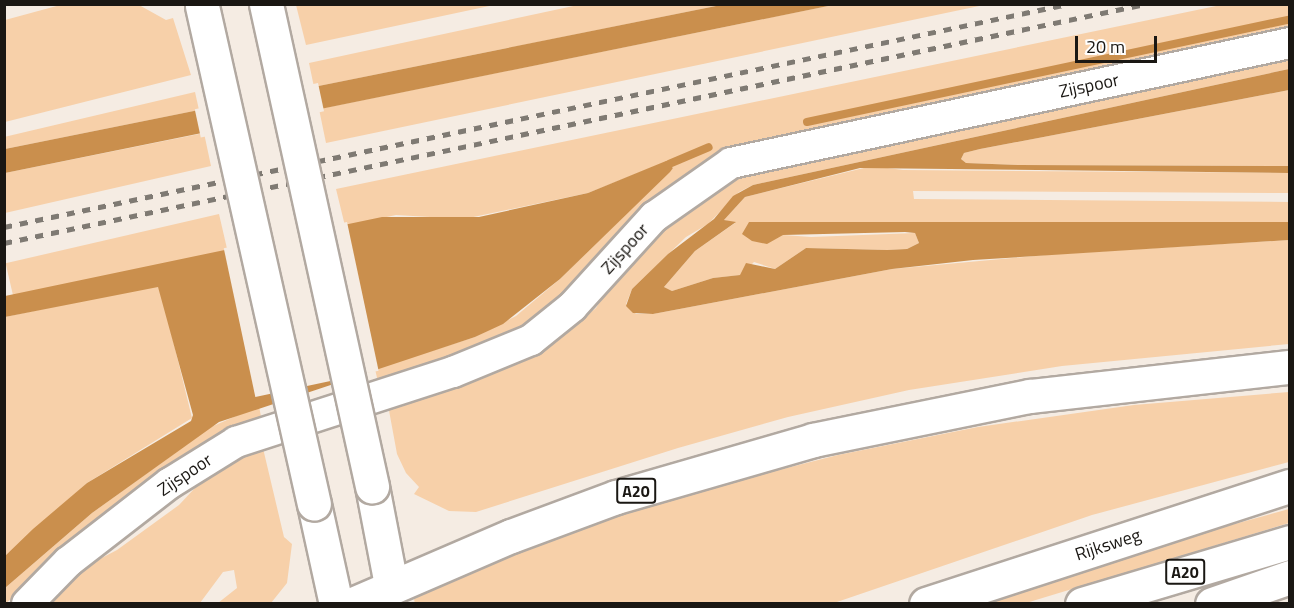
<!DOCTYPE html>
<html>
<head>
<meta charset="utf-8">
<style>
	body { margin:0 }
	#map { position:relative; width:1294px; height:608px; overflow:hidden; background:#f5ece3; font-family:"Titillium Web",sans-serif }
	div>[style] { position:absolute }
	.green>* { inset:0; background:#f7d0a9; transform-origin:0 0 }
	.water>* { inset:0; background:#ca8f4d }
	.pier>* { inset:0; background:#f5ece3; transform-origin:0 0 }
	.stream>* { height:8px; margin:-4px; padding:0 4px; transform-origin:4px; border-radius:4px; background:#ca8f4d }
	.roads { filter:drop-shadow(2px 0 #b2a9a1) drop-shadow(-2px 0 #b2a9a1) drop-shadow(0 2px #b2a9a1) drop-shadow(0 -2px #b2a9a1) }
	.minor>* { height:30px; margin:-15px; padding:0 15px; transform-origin:15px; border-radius:15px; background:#fff }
	.secondary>* { height:33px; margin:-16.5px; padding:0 16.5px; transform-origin:16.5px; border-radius:16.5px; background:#fff }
	.motorway>* { height:33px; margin:-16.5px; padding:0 16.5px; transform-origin:16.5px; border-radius:16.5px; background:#fff }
	.rail>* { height:4.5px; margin-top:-2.25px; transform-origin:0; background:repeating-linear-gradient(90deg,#7f7a73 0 8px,transparent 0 16px) }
	.bridges { filter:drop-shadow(2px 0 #b2a9a1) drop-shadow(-2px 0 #b2a9a1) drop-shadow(0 2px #b2a9a1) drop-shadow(0 -2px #b2a9a1) }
	.secondary-bridge>* { height:33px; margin:-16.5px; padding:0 16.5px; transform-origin:16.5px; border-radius:16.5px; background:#fff }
	span { translate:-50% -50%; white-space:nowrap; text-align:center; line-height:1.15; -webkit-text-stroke:5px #fff; paint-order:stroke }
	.shield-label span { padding:2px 4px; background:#fff; border:2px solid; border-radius:4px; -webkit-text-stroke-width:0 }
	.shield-label { font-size:16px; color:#1a1713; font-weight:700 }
	.street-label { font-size:18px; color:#1a1713 }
	.frame { position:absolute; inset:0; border:6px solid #1a1713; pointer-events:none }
	.scale { position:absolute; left:1075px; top:36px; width:82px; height:27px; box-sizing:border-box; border:3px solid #1a1713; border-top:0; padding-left:8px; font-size:18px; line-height:21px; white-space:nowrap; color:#1a1713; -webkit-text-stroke:4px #fff; paint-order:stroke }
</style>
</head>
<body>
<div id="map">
	<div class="green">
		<i style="clip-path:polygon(64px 4px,139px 5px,166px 20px,173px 18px,191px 75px,5px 122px,5px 20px)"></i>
		<i style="clip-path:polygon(296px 5px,296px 4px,494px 5px,306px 45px)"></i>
		<i style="clip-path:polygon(578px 5px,721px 5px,314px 87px,309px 63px)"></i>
		<i style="clip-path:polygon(833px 5px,984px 5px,326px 143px,319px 109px)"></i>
		<i style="clip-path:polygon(1221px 5px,1289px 5px,1289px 32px,724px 154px,683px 179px,538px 318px,512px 335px,378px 382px,375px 369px,475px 337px,516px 316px,560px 279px,673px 168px,666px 162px,588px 193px,464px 219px,396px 215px,345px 226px,336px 189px)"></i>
		<i style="clip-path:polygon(1289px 51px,1289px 69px,753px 185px,739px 192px,708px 224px,686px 237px,632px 289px,626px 304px,636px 314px,653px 314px,892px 269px,1057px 254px,1289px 240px,1289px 344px,1062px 366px,909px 390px,788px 417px,678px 448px,476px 512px,449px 511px,414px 494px,419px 487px,406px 473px,397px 454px,388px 405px,545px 350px,596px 308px,620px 267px,681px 211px,722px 184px,747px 172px)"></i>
		<i style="clip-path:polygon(1289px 90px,1289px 166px,1018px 165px,966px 163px,961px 159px,964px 153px,980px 149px)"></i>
		<i style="clip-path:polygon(195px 92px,199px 110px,5px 149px,4px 137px)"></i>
		<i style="clip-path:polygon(204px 133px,211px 166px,5px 213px,5px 173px)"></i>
		<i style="clip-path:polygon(872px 166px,903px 170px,1289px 173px,1289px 193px,913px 191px,914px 199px,1289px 202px,1289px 222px,749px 222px,783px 235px,811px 237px,915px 233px,919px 243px,907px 249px,887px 250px,806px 248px,775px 269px,754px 262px,741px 275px,713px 278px,672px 291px,664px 287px,695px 251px,735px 223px,724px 220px,745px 197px)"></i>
		<i style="left:219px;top:214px;width:37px;height:219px;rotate:77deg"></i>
		<i style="clip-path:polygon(147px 287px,158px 287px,161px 291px,192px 418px,87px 483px,5px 556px,5px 317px)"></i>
		<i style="clip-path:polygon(1289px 392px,1289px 462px,1092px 515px,834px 603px,415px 604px,413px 594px,571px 531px,728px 483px,838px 455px,978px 427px,1134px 405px)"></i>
		<i style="clip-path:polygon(259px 406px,262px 422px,75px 544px,5px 604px,5px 588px,92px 513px,211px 427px)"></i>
		<i style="clip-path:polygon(262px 444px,284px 537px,292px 544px,287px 583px,271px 603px,218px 603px,237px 588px,234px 570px,223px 572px,200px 603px,40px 604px,69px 575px,117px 550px,179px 505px,210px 472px)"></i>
		<i style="clip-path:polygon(1289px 509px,1289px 523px,1026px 603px,977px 604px,1144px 549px)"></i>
	</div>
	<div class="water">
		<i style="clip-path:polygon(721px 5px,833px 5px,5px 173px,5px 149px)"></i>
		<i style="clip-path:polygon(1289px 69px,1289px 90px,980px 149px,964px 153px,961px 159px,966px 163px,1018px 165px,1289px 166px,1289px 173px,860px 168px,745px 197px,724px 220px,736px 222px,695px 251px,664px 287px,672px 291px,713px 278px,740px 275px,746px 263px,775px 269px,806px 248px,887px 250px,907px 249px,919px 243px,915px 233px,905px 232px,783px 235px,767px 244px,752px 241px,742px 234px,749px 222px,1289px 222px,1289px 240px,973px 260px,892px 269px,653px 314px,633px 313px,626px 306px,632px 289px,668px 254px,714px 219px,733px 196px,753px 185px)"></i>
		<i style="clip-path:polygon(666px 161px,673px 168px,670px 172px,560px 279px,503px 324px,475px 337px,219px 422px,92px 513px,5px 588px,5px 556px,33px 529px,87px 483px,191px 421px,193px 415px,158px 287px,5px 317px,5px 296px,382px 217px,479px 217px,588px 193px)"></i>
	</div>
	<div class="pier">
		<i style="left:318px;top:83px;width:29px;height:126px;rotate:78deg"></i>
		<i style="left:347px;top:222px;width:152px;height:126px;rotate:78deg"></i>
	</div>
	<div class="stream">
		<i style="left:807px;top:122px;width:494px;rotate:-12deg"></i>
		<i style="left:669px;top:164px;width:43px;rotate:-23deg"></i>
	</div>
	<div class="roads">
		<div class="minor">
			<i style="left:27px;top:604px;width:59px;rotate:-45.7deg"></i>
			<i style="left:68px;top:562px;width:129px;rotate:-37.8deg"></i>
			<i style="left:170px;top:483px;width:78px;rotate:-31.8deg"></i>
			<i style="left:236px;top:442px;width:228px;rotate:-17.9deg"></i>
			<i style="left:453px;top:372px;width:84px;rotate:-22.3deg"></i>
			<i style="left:531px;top:340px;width:53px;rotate:-38.8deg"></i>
			<i style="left:572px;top:307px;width:122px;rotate:-47.7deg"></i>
			<i style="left:654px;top:217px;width:94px;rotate:-35deg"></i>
			<i style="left:731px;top:163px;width:572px;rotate:-12.12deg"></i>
		</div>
		<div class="secondary">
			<i style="left:372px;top:486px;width:101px;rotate:79.1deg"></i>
			<i style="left:314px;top:504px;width:102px;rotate:77.6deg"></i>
		</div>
		<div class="motorway">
			<i style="left:353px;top:604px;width:172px;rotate:-23.3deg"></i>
			<i style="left:511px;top:536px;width:112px;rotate:-20.4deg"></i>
			<i style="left:616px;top:497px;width:205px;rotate:-16.1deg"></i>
			<i style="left:813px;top:440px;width:221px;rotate:-11.5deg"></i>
			<i style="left:1030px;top:396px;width:262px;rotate:-6.4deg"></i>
			<i style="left:926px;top:604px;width:383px;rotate:-18deg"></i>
			<i style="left:1082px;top:604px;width:217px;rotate:-16.6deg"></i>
			<i style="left:1212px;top:604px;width:83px;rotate:-19.1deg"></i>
		</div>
	</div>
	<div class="rail">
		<i style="left:4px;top:227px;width:1087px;rotate:-11.84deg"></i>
		<i style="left:4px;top:243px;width:1166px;rotate:-11.83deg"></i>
	</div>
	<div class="bridges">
		<div class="secondary-bridge">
			<i style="left:266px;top:4px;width:494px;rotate:77.6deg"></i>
			<i style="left:202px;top:6px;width:510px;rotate:77.33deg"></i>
		</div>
	</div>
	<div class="shield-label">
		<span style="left:636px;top:491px">A20</span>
		<span style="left:1185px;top:572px">A20</span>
	</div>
	<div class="street-label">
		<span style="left:1089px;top:86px;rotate:-12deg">Zijspoor</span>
		<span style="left:625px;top:249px;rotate:-48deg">Zijspoor</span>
		<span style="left:185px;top:475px;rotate:-34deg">Zijspoor</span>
		<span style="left:1108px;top:545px;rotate:-18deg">Rijksweg</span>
	</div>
	<div class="frame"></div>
	<div class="scale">20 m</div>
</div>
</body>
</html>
